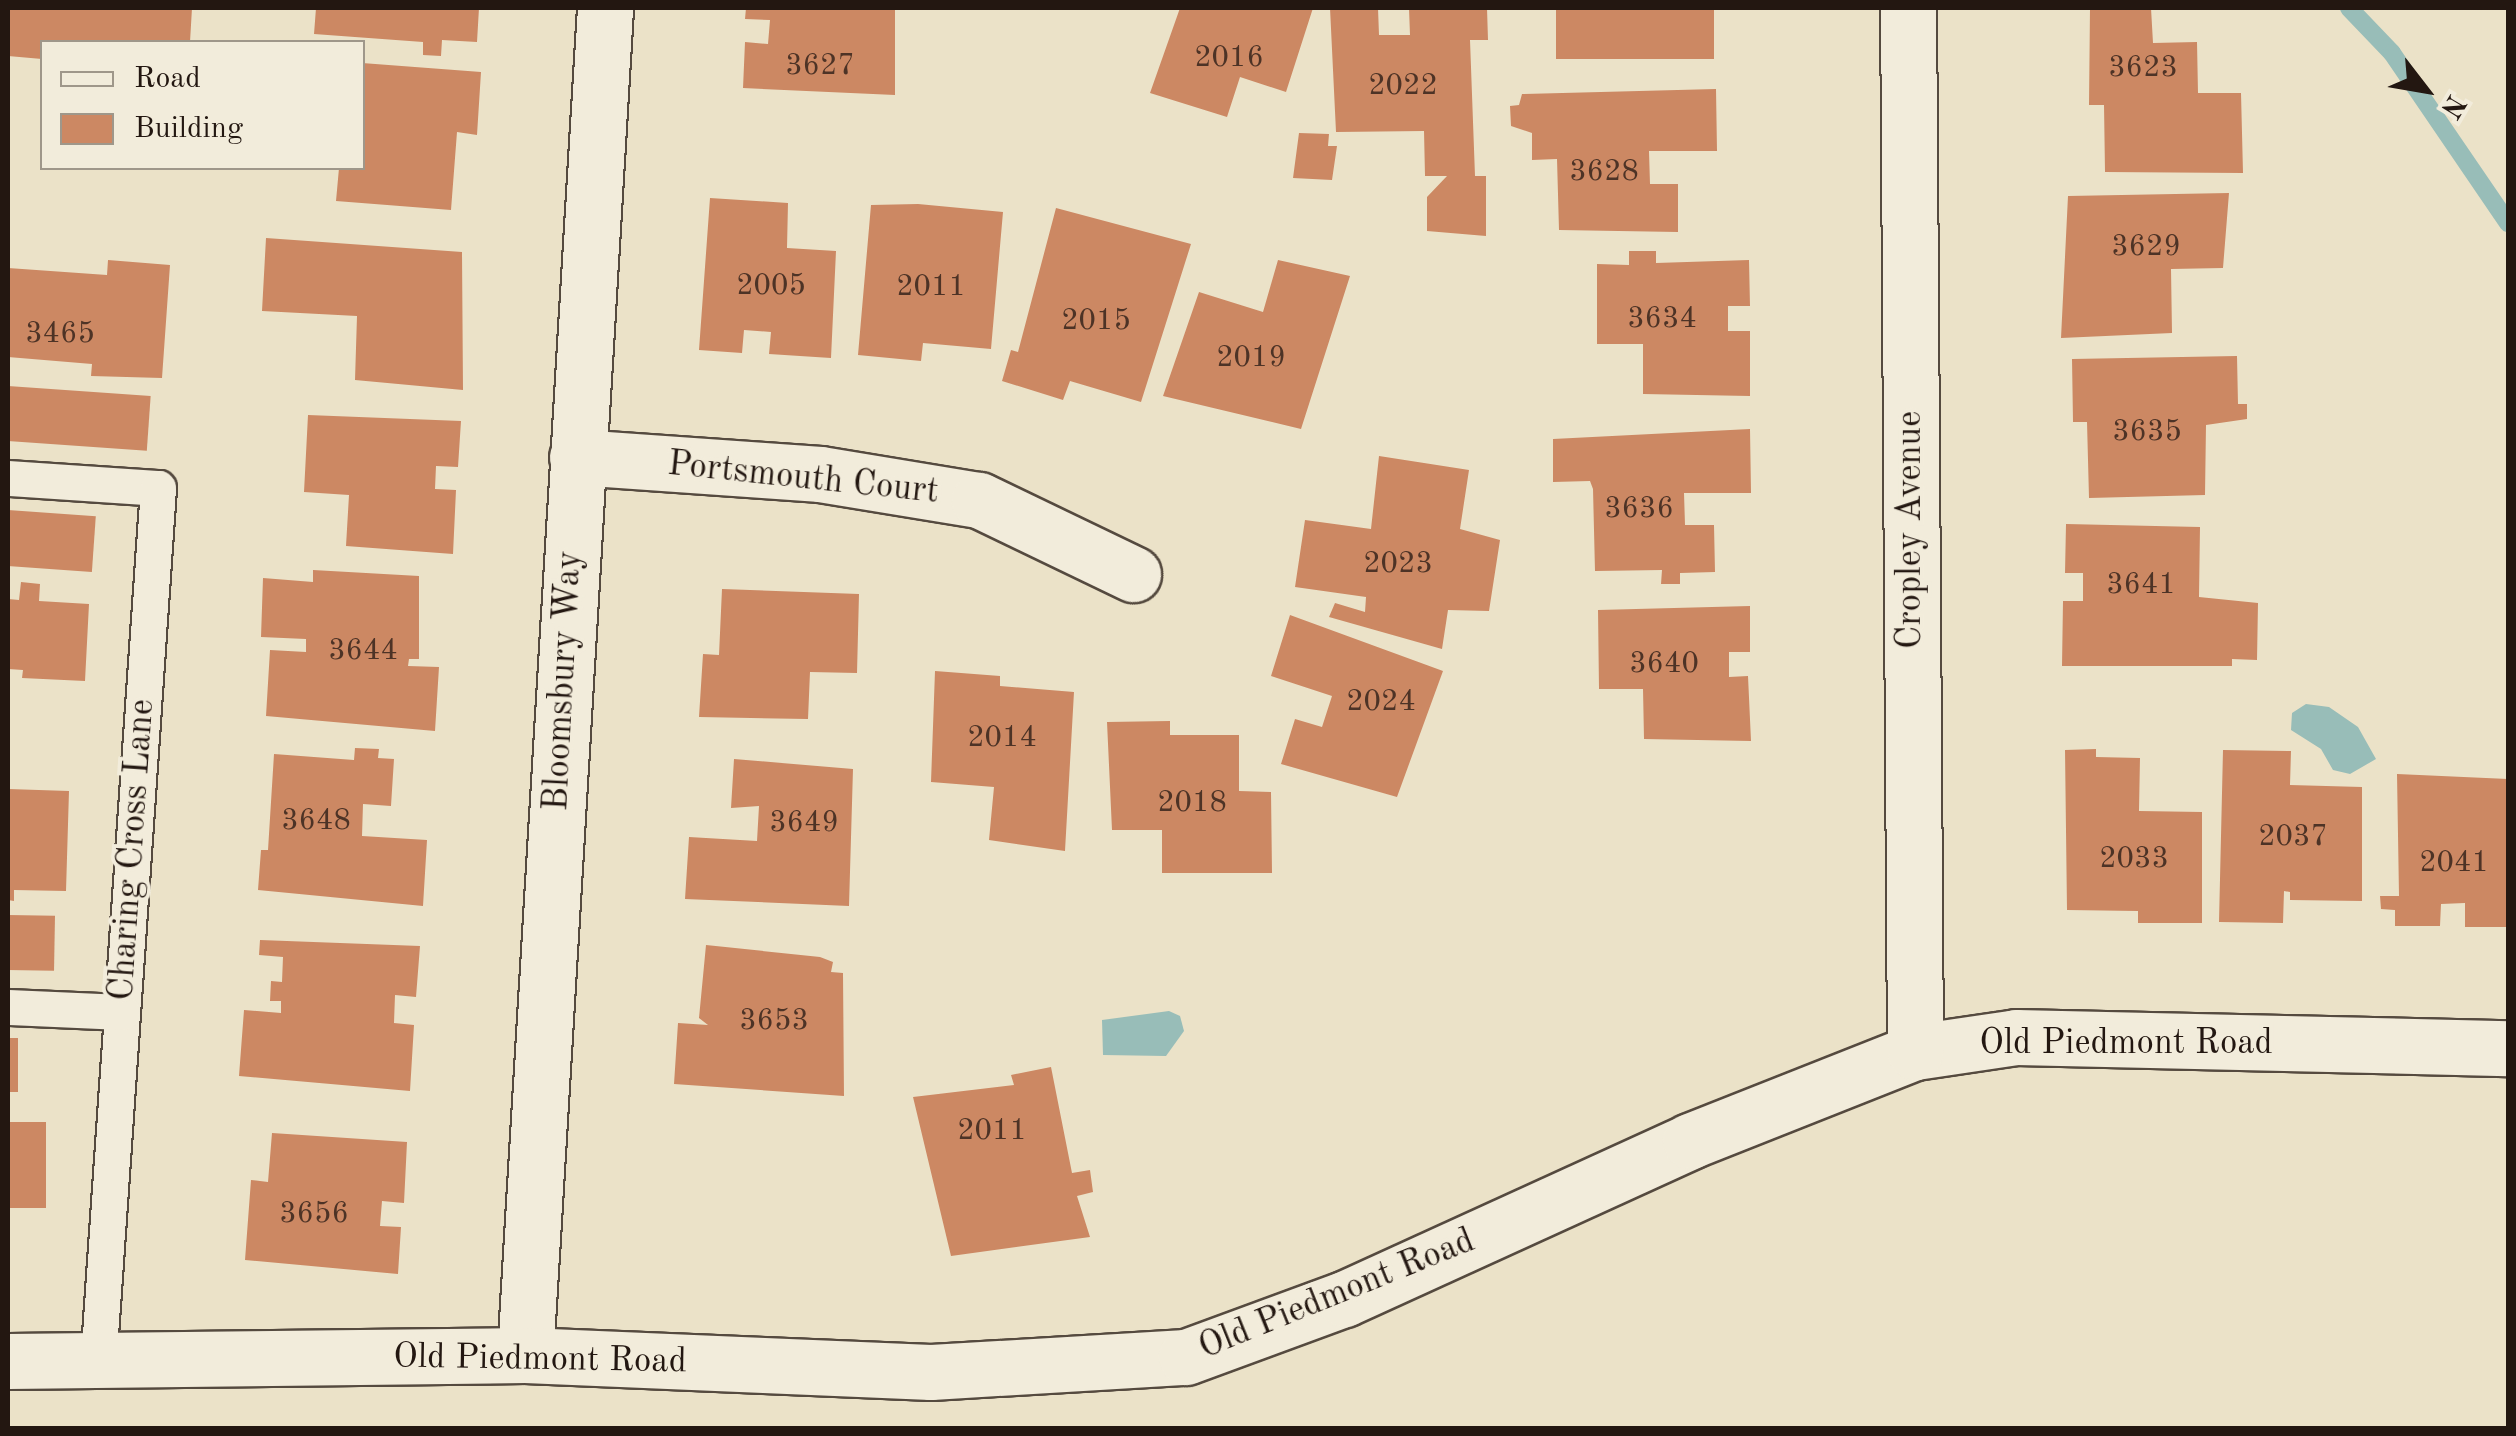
<!DOCTYPE html>
<html>
<head>
<meta charset="utf-8">
<style>
	body { margin:0 }
	#map { position:relative; width:2516px; height:1436px; overflow:hidden; background:#ebe2c8; font-family:"Old Standard TT",serif }
	div>[style] { position:absolute }
	.water>* { inset:0; background:#98bdb8 }
	.stream>* { height:18px; margin:-9px; padding:0 9px; transform-origin:9px; border-radius:9px; background:#98bdb8 }
	.building>* { inset:0; background:#cc8863; transform-origin:0 0 }
	.roads { filter:drop-shadow(2px 0 #554a3f) drop-shadow(-2px 0 #554a3f) drop-shadow(0 2px #554a3f) drop-shadow(0 -2px #554a3f) }
	.lane>* { height:35px; margin:-17.5px; padding:0 17.5px; transform-origin:17.5px; border-radius:17.5px; background:#f2ecdb }
	.street>* { height:55px; margin:-27.5px; padding:0 27.5px; transform-origin:27.5px; border-radius:27.5px; background:#f2ecdb }
	.secondary>* { height:55px; margin:-27.5px; padding:0 27.5px; transform-origin:27.5px; border-radius:27.5px; background:#f2ecdb }
	span { translate:-50% -50%; white-space:nowrap; text-align:center; line-height:1.15; -webkit-text-stroke:8px #f2ecdb; paint-order:stroke }
	.number-label { font-size:30px; color:#4d3326 }
	.number-label span { -webkit-text-stroke-width:0 }
	.street-label { font-size:35px; color:#231711 }
	.frame { position:absolute; inset:0; border:10px solid #231711; pointer-events:none }
	.legend { position:absolute; left:40px; top:40px; width:325px; height:130px; box-sizing:border-box; background:#f2ecdb; border:2px solid #9f978a; margin:0; padding:12px 18px; list-style:none; font-size:30px; color:#231711 }
	.legend li { display:flex; align-items:center; gap:20px; height:50px }
	.legend b { width:50px; border:2px solid #9f978a }
	.north { position:absolute; left:2376px; top:40px; width:100px; height:100px; -webkit-text-stroke:8px #f2ecdb; paint-order:stroke; rotate:121deg; font-size:28px; font-weight:700; line-height:40px; text-align:center; color:#231711 }
	.north::after { content:''; display:block; margin:auto; width:35px; height:45px; background:#231711; clip-path:polygon(50% 0,100% 100%,50% 72%,0 100%) }
</style>
</head>
<body>
<div id="map">
	<div class="water">
		<i style="clip-path:polygon(2306px 704px,2329px 707px,2358px 727px,2376px 759px,2350px 774px,2333px 770px,2321px 749px,2291px 730px,2292px 713px)"></i>
		<i style="clip-path:polygon(1169px 1011px,1180px 1016px,1184px 1031px,1166px 1056px,1103px 1055px,1102px 1020px)"></i>
	</div>
	<div class="stream">
		<i style="left:2349px;top:8px;width:62px;rotate:46.3deg"></i>
		<i style="left:2392px;top:53px;width:206px;rotate:55.7deg"></i>
	</div>
	<div class="building">
		<i style="clip-path:polygon(8px 8px,192px 8px,190px 42px,42px 42px,42px 59px,8px 56px)"></i>
		<i style="clip-path:polygon(316px 8px,479px 8px,477px 42px,442px 40px,441px 56px,423px 55px,423px 42px,314px 34px)"></i>
		<i style="clip-path:polygon(746px 8px,895px 8px,895px 95px,743px 88px,745px 42px,768px 44px,770px 20px,745px 19px)"></i>
		<i style="clip-path:polygon(1180px 8px,1313px 8px,1286px 92px,1240px 77px,1227px 117px,1150px 93px)"></i>
		<i style="clip-path:polygon(1330px 8px,1378px 8px,1379px 35px,1410px 35px,1409px 8px,1487px 8px,1488px 40px,1470px 40px,1475px 176px,1486px 176px,1486px 236px,1427px 231px,1427px 197px,1447px 176px,1425px 176px,1424px 131px,1336px 132px)"></i>
		<i style="left:1556px;top:8px;width:158px;height:51px"></i>
		<i style="clip-path:polygon(2090px 8px,2151px 8px,2153px 43px,2197px 42px,2198px 93px,2241px 93px,2243px 173px,2105px 172px,2104px 105px,2089px 105px)"></i>
		<i style="clip-path:polygon(362px 63px,481px 72px,477px 135px,457px 132px,451px 210px,336px 201px,339px 168px,362px 168px)"></i>
		<i style="clip-path:polygon(1716px 89px,1717px 151px,1649px 151px,1650px 184px,1678px 184px,1678px 232px,1559px 230px,1557px 159px,1532px 160px,1532px 133px,1511px 126px,1510px 106px,1519px 105px,1522px 94px)"></i>
		<i style="clip-path:polygon(1299px 133px,1329px 134px,1328px 146px,1337px 146px,1332px 180px,1293px 178px)"></i>
		<i style="clip-path:polygon(2229px 193px,2223px 268px,2171px 269px,2172px 333px,2061px 338px,2068px 196px)"></i>
		<i style="clip-path:polygon(710px 198px,788px 203px,787px 248px,836px 251px,831px 358px,769px 354px,771px 332px,744px 330px,742px 353px,699px 350px)"></i>
		<i style="clip-path:polygon(918px 204px,1003px 212px,991px 349px,923px 343px,921px 361px,858px 355px,871px 205px)"></i>
		<i style="clip-path:polygon(1056px 208px,1191px 244px,1141px 402px,1070px 381px,1063px 400px,1002px 381px,1011px 350px,1018px 352px)"></i>
		<i style="clip-path:polygon(266px 238px,462px 252px,463px 390px,355px 380px,357px 316px,262px 311px)"></i>
		<i style="clip-path:polygon(1629px 251px,1656px 251px,1656px 263px,1749px 260px,1750px 306px,1728px 306px,1728px 331px,1750px 331px,1750px 396px,1643px 394px,1643px 344px,1597px 344px,1597px 264px,1629px 265px)"></i>
		<i style="clip-path:polygon(108px 260px,170px 265px,162px 378px,91px 376px,92px 364px,8px 357px,8px 268px,107px 275px)"></i>
		<i style="clip-path:polygon(1278px 260px,1350px 276px,1301px 429px,1163px 396px,1199px 292px,1263px 312px)"></i>
		<i style="clip-path:polygon(2237px 356px,2238px 404px,2247px 404px,2247px 419px,2206px 425px,2205px 495px,2089px 498px,2087px 422px,2073px 422px,2072px 359px)"></i>
		<i style="left:8px;top:386px;width:143px;height:55px;rotate:4deg"></i>
		<i style="clip-path:polygon(308px 415px,461px 421px,458px 467px,436px 466px,435px 489px,456px 490px,453px 554px,346px 546px,349px 495px,304px 492px)"></i>
		<i style="clip-path:polygon(1750px 429px,1751px 493px,1684px 493px,1685px 525px,1714px 525px,1715px 572px,1680px 573px,1680px 584px,1661px 584px,1662px 570px,1595px 571px,1593px 489px,1590px 481px,1553px 482px,1553px 439px)"></i>
		<i style="clip-path:polygon(1379px 456px,1469px 470px,1460px 529px,1500px 540px,1489px 611px,1448px 610px,1442px 649px,1329px 617px,1335px 603px,1365px 612px,1366px 597px,1295px 587px,1305px 520px,1371px 529px)"></i>
		<i style="left:8px;top:510px;width:88px;height:56px;rotate:4deg"></i>
		<i style="clip-path:polygon(2066px 524px,2200px 527px,2199px 597px,2258px 603px,2257px 660px,2232px 659px,2232px 666px,2062px 666px,2063px 601px,2083px 601px,2083px 573px,2065px 573px)"></i>
		<i style="clip-path:polygon(313px 570px,419px 576px,419px 659px,409px 659px,408px 666px,439px 667px,435px 731px,266px 716px,270px 650px,306px 652px,306px 639px,261px 637px,263px 578px,313px 582px)"></i>
		<i style="clip-path:polygon(21px 582px,40px 584px,39px 601px,89px 604px,85px 681px,22px 678px,23px 670px,8px 669px,8px 599px,19px 600px)"></i>
		<i style="clip-path:polygon(722px 589px,859px 594px,857px 673px,810px 672px,808px 719px,699px 717px,703px 654px,719px 655px)"></i>
		<i style="clip-path:polygon(1750px 606px,1750px 652px,1729px 652px,1729px 677px,1748px 676px,1751px 741px,1644px 739px,1643px 689px,1599px 689px,1598px 610px)"></i>
		<i style="clip-path:polygon(1290px 615px,1443px 671px,1397px 797px,1281px 764px,1295px 719px,1322px 727px,1332px 696px,1271px 676px)"></i>
		<i style="clip-path:polygon(935px 671px,1000px 676px,1000px 686px,1074px 692px,1065px 851px,989px 840px,994px 787px,931px 782px)"></i>
		<i style="clip-path:polygon(1170px 721px,1170px 735px,1239px 735px,1239px 791px,1271px 792px,1272px 873px,1162px 873px,1162px 830px,1112px 830px,1107px 722px)"></i>
		<i style="clip-path:polygon(355px 748px,379px 749px,378px 758px,394px 759px,391px 806px,363px 804px,362px 836px,427px 840px,423px 906px,258px 890px,261px 850px,268px 850px,274px 754px,354px 760px)"></i>
		<i style="clip-path:polygon(2096px 749px,2096px 757px,2140px 758px,2139px 811px,2202px 812px,2202px 923px,2138px 923px,2138px 911px,2067px 910px,2065px 750px)"></i>
		<i style="clip-path:polygon(2223px 750px,2291px 751px,2290px 785px,2362px 787px,2362px 901px,2290px 900px,2290px 892px,2284px 891px,2283px 923px,2219px 922px)"></i>
		<i style="clip-path:polygon(734px 759px,853px 769px,849px 906px,685px 899px,689px 837px,757px 841px,759px 806px,731px 808px)"></i>
		<i style="clip-path:polygon(2397px 774px,2508px 779px,2508px 927px,2465px 927px,2465px 903px,2441px 904px,2440px 926px,2395px 926px,2395px 910px,2381px 909px,2380px 896px,2399px 896px)"></i>
		<i style="clip-path:polygon(8px 789px,69px 791px,66px 891px,14px 890px,14px 901px,8px 900px)"></i>
		<i style="left:8px;top:915px;width:47px;height:55px;rotate:1deg"></i>
		<i style="clip-path:polygon(260px 940px,420px 946px,416px 997px,395px 995px,394px 1023px,414px 1025px,410px 1091px,239px 1076px,244px 1010px,281px 1013px,281px 1001px,270px 1001px,271px 981px,282px 982px,283px 957px,259px 955px)"></i>
		<i style="clip-path:polygon(706px 945px,820px 957px,833px 962px,831px 972px,843px 973px,844px 1096px,674px 1084px,678px 1023px,708px 1025px,699px 1018px)"></i>
		<i style="left:8px;top:1038px;width:10px;height:54px"></i>
		<i style="clip-path:polygon(1051px 1067px,1072px 1173px,1090px 1170px,1093px 1192px,1077px 1196px,1090px 1237px,951px 1256px,913px 1097px,1014px 1085px,1011px 1075px)"></i>
		<i style="left:8px;top:1122px;width:38px;height:86px"></i>
		<i style="clip-path:polygon(272px 1133px,407px 1142px,404px 1203px,382px 1201px,380px 1226px,401px 1227px,398px 1274px,245px 1260px,251px 1180px,268px 1182px)"></i>
	</div>
	<div class="roads">
		<div class="lane">
			<i style="left:8px;top:478px;width:150px;rotate:3.8deg"></i>
			<i style="left:158px;top:488px;width:877px;rotate:93.92deg"></i>
			<i style="left:8px;top:1007px;width:114px;rotate:2.5deg"></i>
		</div>
		<div class="street">
			<i style="left:577px;top:457px;width:244px;rotate:4deg"></i>
			<i style="left:820px;top:474px;width:161px;rotate:9.3deg"></i>
			<i style="left:979px;top:500px;width:171px;rotate:25.7deg"></i>
			<i style="left:1915px;top:1052px;width:102px;rotate:-8.4deg"></i>
			<i style="left:2016px;top:1037px;width:492px;rotate:1.3deg"></i>
			<i style="left:525px;top:1355px;width:1349px;rotate:-86.6deg"></i>
		</div>
		<div class="secondary">
			<i style="left:8px;top:1361px;width:517px;rotate:-0.66deg"></i>
			<i style="left:525px;top:1355px;width:406px;rotate:2.4deg"></i>
			<i style="left:931px;top:1372px;width:255px;rotate:-3.4deg"></i>
			<i style="left:1186px;top:1357px;width:168px;rotate:-20.2deg"></i>
			<i style="left:1344px;top:1299px;width:380px;rotate:-24.5deg"></i>
			<i style="left:1690px;top:1141px;width:242px;rotate:-21.6deg"></i>
			<i style="left:1915px;top:1052px;width:1044px;rotate:-90.38deg"></i>
		</div>
	</div>
	<div class="number-label">
		<span style="left:1229px;top:58px">2016</span>
		<span style="left:820px;top:66px">3627</span>
		<span style="left:2143px;top:68px">3623</span>
		<span style="left:1403px;top:86px">2022</span>
		<span style="left:1604px;top:172px">3628</span>
		<span style="left:2146px;top:247px">3629</span>
		<span style="left:771px;top:286px">2005</span>
		<span style="left:931px;top:287px">2011</span>
		<span style="left:1662px;top:319px">3634</span>
		<span style="left:1096px;top:321px">2015</span>
		<span style="left:60px;top:334px">3465</span>
		<span style="left:1251px;top:358px">2019</span>
		<span style="left:2147px;top:432px">3635</span>
		<span style="left:1639px;top:509px">3636</span>
		<span style="left:1398px;top:564px">2023</span>
		<span style="left:2141px;top:585px">3641</span>
		<span style="left:363px;top:651px">3644</span>
		<span style="left:1664px;top:664px">3640</span>
		<span style="left:1381px;top:702px">2024</span>
		<span style="left:1002px;top:738px">2014</span>
		<span style="left:1192px;top:803px">2018</span>
		<span style="left:316px;top:821px">3648</span>
		<span style="left:804px;top:823px">3649</span>
		<span style="left:2293px;top:837px">2037</span>
		<span style="left:2134px;top:859px">2033</span>
		<span style="left:2454px;top:863px">2041</span>
		<span style="left:774px;top:1021px">3653</span>
		<span style="left:992px;top:1131px">2011</span>
		<span style="left:314px;top:1214px">3656</span>
	</div>
	<div class="street-label">
		<span style="left:803px;top:479px;rotate:6deg">Portsmouth Court</span>
		<span style="left:1911px;top:530px;rotate:-90deg">Cropley Avenue</span>
		<span style="left:564px;top:681px;rotate:-87deg">Bloomsbury Way</span>
		<span style="left:133px;top:850px;rotate:-86deg">Charing Cross Lane</span>
		<span style="left:2126px;top:1044px">Old Piedmont Road</span>
		<span style="left:1337px;top:1295px;rotate:-22deg">Old Piedmont Road</span>
		<span style="left:540px;top:1360px;rotate:1deg">Old Piedmont Road</span>
	</div>
	<div class="frame"></div>
	<ul class="legend">
	<li><b style="height:12px;background:#f2ecdb"></b>Road</li>
	<li><b style="height:28px;background:#cc8863"></b>Building</li>
	</ul>
	<div class="north">N</div>
</div>
</body>
</html>
